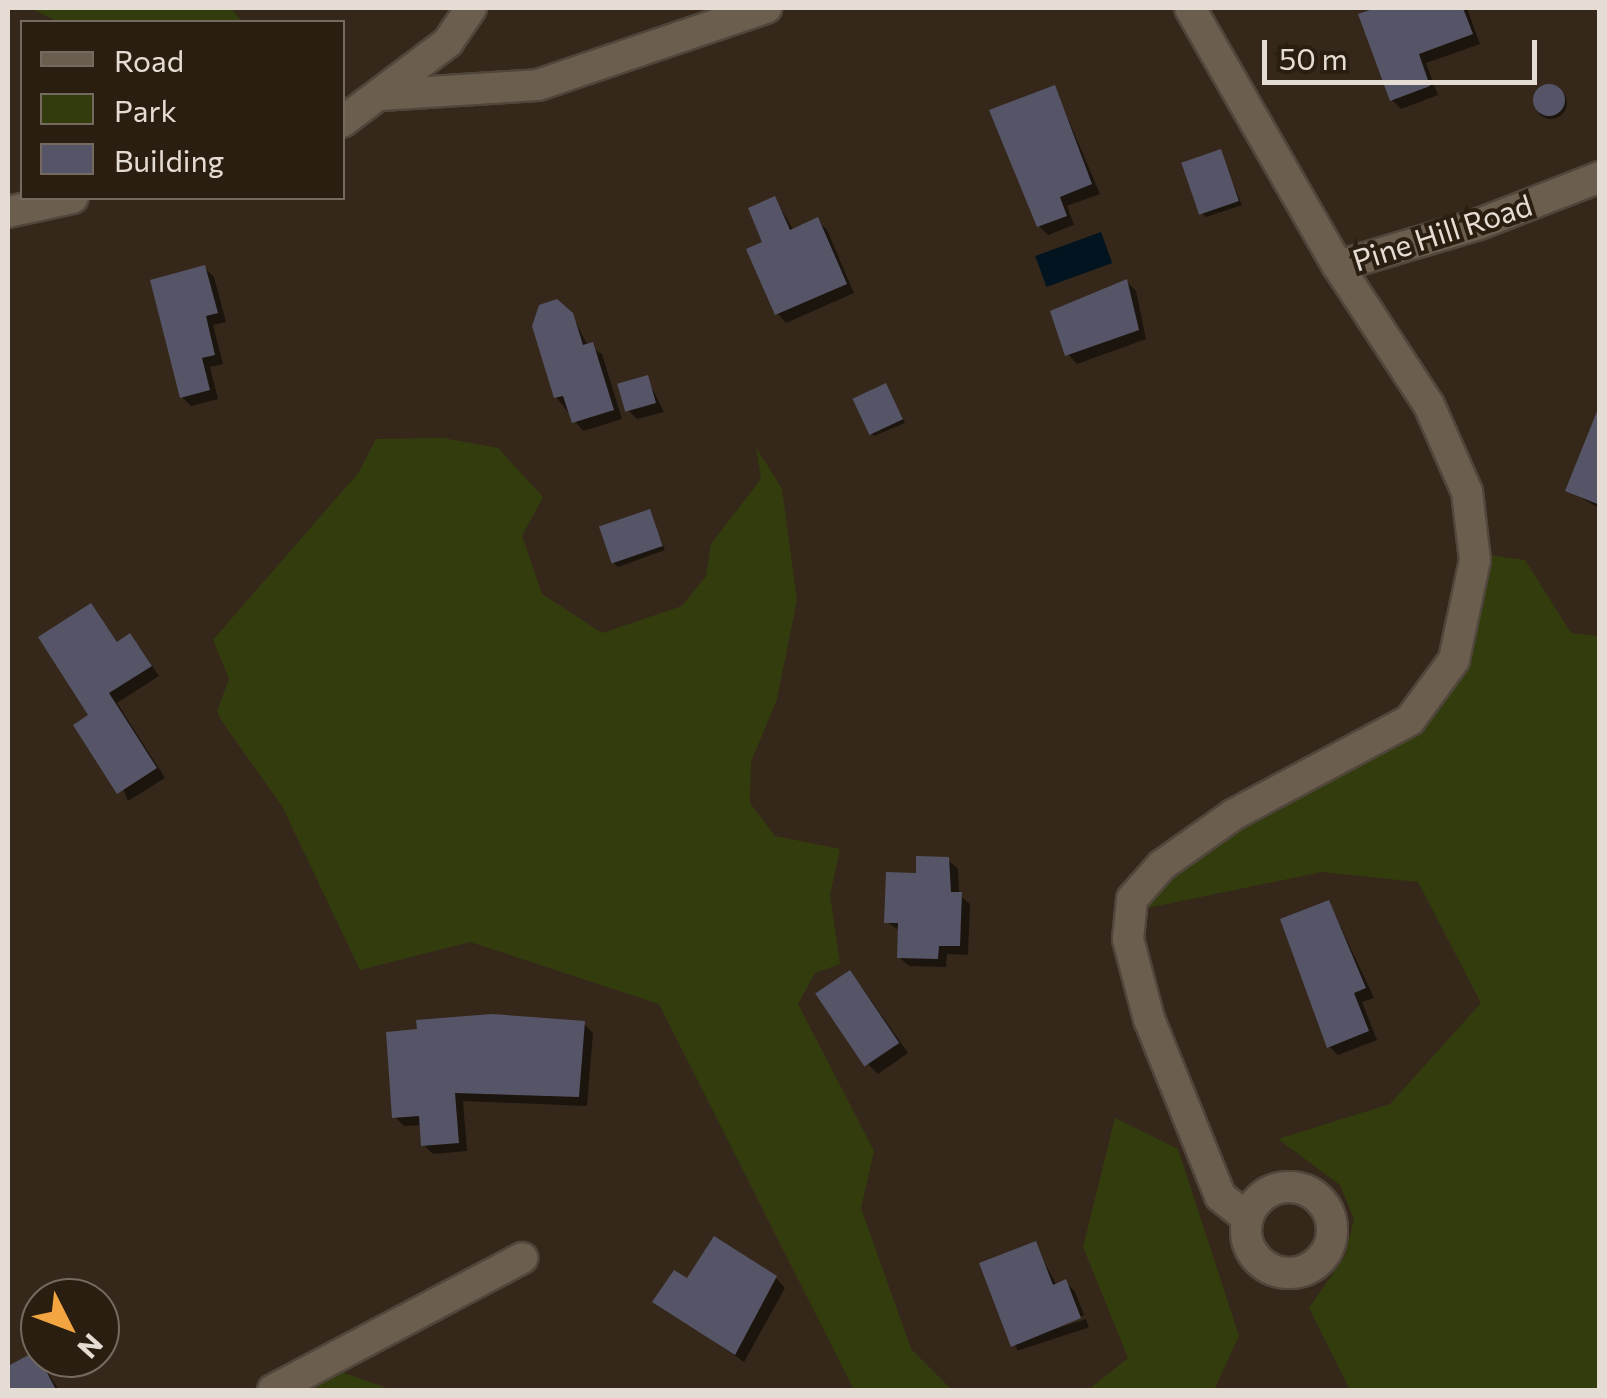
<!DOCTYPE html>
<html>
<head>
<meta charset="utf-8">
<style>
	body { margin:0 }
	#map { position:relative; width:1607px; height:1398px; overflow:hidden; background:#35281b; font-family:Commissioner,sans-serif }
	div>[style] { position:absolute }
	.green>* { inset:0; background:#333c0d }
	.water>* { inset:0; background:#02141f; transform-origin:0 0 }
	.shadow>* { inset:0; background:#0007; transform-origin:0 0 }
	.round { border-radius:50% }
	.building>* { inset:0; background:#565567; transform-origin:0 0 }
	.roads { filter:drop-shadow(2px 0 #50463b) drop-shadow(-2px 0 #50463b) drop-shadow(0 2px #50463b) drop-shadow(0 -2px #50463b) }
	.street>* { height:30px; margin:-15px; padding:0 15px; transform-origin:15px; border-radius:15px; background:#6c5e4f }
	.street>.ring { margin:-15px; padding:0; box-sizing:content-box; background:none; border:30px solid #6c5e4f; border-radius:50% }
	.secondary>* { height:30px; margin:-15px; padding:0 15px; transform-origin:15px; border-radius:15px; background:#6c5e4f }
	span { translate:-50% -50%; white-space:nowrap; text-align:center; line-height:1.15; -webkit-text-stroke:8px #2a1e11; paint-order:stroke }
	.street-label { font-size:30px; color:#e5ddd4 }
	.frame { position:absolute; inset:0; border:10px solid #e5ddd4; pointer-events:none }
	.legend { position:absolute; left:20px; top:20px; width:325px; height:180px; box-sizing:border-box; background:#2a1e11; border:2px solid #756a5f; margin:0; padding:12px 18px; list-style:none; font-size:30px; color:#e5ddd4 }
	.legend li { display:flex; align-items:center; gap:20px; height:50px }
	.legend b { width:50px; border:2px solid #756a5f }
	.north { position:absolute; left:20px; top:1278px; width:100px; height:100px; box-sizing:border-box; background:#2a1e11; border:2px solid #756a5f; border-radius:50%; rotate:132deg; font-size:28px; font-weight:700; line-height:40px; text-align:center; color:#e5ddd4 }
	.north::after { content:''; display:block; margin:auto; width:35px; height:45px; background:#f2a541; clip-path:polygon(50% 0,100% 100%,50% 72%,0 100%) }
	.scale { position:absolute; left:1262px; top:40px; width:275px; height:45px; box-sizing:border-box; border:5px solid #e5ddd4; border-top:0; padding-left:12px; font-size:30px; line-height:35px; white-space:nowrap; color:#e5ddd4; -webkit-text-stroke:8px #2a1e11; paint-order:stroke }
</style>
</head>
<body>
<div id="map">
	<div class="green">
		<i style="clip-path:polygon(30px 8px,231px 8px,242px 22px,59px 22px)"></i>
		<i style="clip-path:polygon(443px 438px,498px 448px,543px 497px,522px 536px,542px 594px,602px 633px,682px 606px,706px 576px,711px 544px,761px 479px,756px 447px,782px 489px,797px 600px,777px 699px,751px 762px,750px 803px,775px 836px,840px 849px,830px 895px,840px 964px,815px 973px,798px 1004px,874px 1151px,861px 1208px,911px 1349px,952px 1390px,854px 1390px,659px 1004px,470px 942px,360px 970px,282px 806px,221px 720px,217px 711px,229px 679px,213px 640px,359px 472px,376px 439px)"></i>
		<i style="clip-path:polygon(1482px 554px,1525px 560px,1571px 633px,1599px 636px,1599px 1390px,1350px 1390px,1309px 1308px,1345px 1256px,1354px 1219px,1340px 1185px,1278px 1139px,1390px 1104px,1481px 1003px,1418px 882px,1322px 872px,1133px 911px,1163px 871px,1414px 725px)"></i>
		<i style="clip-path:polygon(1115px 1118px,1178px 1149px,1239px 1336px,1214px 1390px,1088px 1390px,1128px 1358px,1083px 1247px)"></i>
		<i style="clip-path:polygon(313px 1362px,393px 1390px,308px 1390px)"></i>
	</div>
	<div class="water">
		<i style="left:1101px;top:232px;width:33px;height:70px;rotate:70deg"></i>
	</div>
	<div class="shadow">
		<i style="clip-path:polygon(1383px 8px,1467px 8px,1480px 44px,1426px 63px,1438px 95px,1401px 109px,1392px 100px,1361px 16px)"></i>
		<i class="round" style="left:1535px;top:87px;width:32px;height:32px"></i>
		<i style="clip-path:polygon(1055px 88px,1100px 194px,1067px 206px,1074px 225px,1048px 235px,1039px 226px)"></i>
		<i style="clip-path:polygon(1220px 152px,1242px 205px,1206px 217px,1202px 213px)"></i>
		<i style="clip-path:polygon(775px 199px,794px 231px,818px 220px,827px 230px,854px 293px,786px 323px,777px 313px,765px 243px)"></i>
		<i style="clip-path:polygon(205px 268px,214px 277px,226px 322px,213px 325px,223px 364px,210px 367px,218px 399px,191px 406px,182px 397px)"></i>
		<i style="clip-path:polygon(1127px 282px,1136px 291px,1146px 339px,1077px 364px,1068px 354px)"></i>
		<i style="clip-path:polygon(572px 315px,588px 346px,602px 354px,622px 419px,583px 431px,556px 397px)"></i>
		<i style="clip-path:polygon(647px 378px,664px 412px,637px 419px,628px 410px)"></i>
		<i style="clip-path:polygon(886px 386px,905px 423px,874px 436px,870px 432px)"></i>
		<i style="clip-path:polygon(1600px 445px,1600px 509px,1568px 490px)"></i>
		<i style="clip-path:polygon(649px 512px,665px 550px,618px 567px,614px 563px)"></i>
		<i style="clip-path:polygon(91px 606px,119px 644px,130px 637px,139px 646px,159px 676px,117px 703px,165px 778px,128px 801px,92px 716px)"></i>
		<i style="clip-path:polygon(948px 860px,958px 869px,959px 895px,970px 904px,968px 955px,947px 954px,946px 967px,909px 966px,899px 957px,900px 931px,887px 922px)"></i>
		<i style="clip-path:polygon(1329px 902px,1374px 998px,1362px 1002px,1377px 1040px,1338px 1055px,1329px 1046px)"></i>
		<i style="clip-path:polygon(859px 983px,908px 1053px,878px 1074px,869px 1065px)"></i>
		<i style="clip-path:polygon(584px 1024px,593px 1033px,587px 1106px,463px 1101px,467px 1151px,433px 1154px,424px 1145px,422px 1125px,404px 1126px,395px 1117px)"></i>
		<i style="clip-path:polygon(1035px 1244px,1057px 1286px,1066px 1282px,1075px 1292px,1084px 1315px,1014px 1346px)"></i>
		<i style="clip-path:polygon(776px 1278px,785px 1288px,744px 1362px,655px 1301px,687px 1282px)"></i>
		<i style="left:1086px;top:1319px;width:9px;height:75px;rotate:72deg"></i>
		<i style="clip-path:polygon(36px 1354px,59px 1390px,9px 1390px,8px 1369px)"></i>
	</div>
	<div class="building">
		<i style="clip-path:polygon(1376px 8px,1463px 8px,1473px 34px,1419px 54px,1430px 86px,1390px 101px,1358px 14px)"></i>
		<i class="round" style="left:1533px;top:84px;width:32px;height:32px"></i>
		<i style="clip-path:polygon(1055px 85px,1092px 184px,1060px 197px,1067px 216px,1037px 227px,989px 110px)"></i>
		<i style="left:1221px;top:149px;width:55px;height:42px;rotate:71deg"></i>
		<i style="clip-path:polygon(775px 196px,790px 230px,818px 217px,847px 284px,775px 315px,746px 249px,762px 242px,748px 208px)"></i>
		<i style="clip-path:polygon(205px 265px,218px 313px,206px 316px,215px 355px,202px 358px,210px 390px,180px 398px,150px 280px)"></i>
		<i style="clip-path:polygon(1127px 279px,1139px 330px,1065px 356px,1050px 311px)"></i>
		<i style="clip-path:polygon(557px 299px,573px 313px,583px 345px,593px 342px,614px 410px,572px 423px,563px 396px,554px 398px,532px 326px,539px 305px)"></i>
		<i style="left:648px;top:375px;width:29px;height:32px;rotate:74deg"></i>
		<i style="left:886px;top:383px;width:40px;height:37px;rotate:65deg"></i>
		<i style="clip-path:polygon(1598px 409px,1600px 409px,1600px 505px,1565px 491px)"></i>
		<i style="left:650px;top:509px;width:39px;height:54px;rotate:71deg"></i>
		<i style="clip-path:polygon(91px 603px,117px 642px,130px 633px,152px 666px,109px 693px,157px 768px,117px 794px,73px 725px,88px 715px,38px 637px)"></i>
		<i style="clip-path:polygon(916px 856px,949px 857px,951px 892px,962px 892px,960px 946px,939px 946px,938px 959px,897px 958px,898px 923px,884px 923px,886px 872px,916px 873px)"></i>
		<i style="clip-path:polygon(1329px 900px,1366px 988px,1354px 993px,1369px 1031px,1327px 1048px,1280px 919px)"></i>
		<i style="left:850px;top:970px;width:88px;height:42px;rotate:56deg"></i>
		<i style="clip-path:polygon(492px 1014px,585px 1021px,579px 1097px,455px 1093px,459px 1143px,421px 1146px,419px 1116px,392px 1118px,386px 1032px,417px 1029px,416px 1020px)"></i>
		<i style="clip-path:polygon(714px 1236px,777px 1276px,735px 1355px,652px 1302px,674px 1270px,687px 1278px)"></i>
		<i style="clip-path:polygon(1036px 1241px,1053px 1285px,1066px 1279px,1081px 1318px,1011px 1347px,979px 1263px)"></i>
		<i style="clip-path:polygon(36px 1351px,56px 1390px,8px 1390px,8px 1366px)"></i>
	</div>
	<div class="roads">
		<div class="street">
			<i style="left:1190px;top:8px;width:297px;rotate:60.2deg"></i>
			<i style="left:1338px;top:266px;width:166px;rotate:56.8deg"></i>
			<i style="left:1429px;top:405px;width:95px;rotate:66.4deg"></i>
			<i style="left:1467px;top:492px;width:68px;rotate:83.3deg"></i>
			<i style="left:1475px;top:560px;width:102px;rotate:101.9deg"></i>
			<i style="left:1454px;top:660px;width:74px;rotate:126.3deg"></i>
			<i style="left:1410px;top:720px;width:201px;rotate:151.8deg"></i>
			<i style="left:1233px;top:815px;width:87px;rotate:144.8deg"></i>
			<i style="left:1162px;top:865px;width:45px;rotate:131.4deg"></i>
			<i style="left:1132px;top:899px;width:40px;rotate:95.7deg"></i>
			<i style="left:1128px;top:939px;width:83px;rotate:75.3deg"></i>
			<i style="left:1149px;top:1019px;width:191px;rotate:68.1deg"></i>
			<i style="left:1220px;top:1196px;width:35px;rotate:39deg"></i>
			<i style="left:1338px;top:266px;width:147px;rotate:-16.6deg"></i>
			<i style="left:1479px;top:224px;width:130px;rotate:-21.2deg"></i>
			<i class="ring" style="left:1246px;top:1187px;width:56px;height:56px"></i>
			<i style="left:273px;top:1390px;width:282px;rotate:-27.9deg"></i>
		</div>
		<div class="secondary">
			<i style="left:381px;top:95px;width:157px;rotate:-3.6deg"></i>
			<i style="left:538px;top:85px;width:241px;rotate:-18.7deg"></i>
			<i style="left:342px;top:122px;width:133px;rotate:-37deg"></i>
			<i style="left:448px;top:42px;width:41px;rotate:-55.9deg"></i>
			<i style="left:8px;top:212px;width:66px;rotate:-12.3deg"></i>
		</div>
	</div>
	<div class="street-label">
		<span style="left:1442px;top:232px;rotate:-18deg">Pine Hill Road</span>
	</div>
	<div class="frame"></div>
	<ul class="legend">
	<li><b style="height:12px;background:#6c5e4f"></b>Road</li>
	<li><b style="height:28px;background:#333c0d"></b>Park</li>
	<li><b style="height:28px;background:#565567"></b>Building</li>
	</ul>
	<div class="north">N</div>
	<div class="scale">50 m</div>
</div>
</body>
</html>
